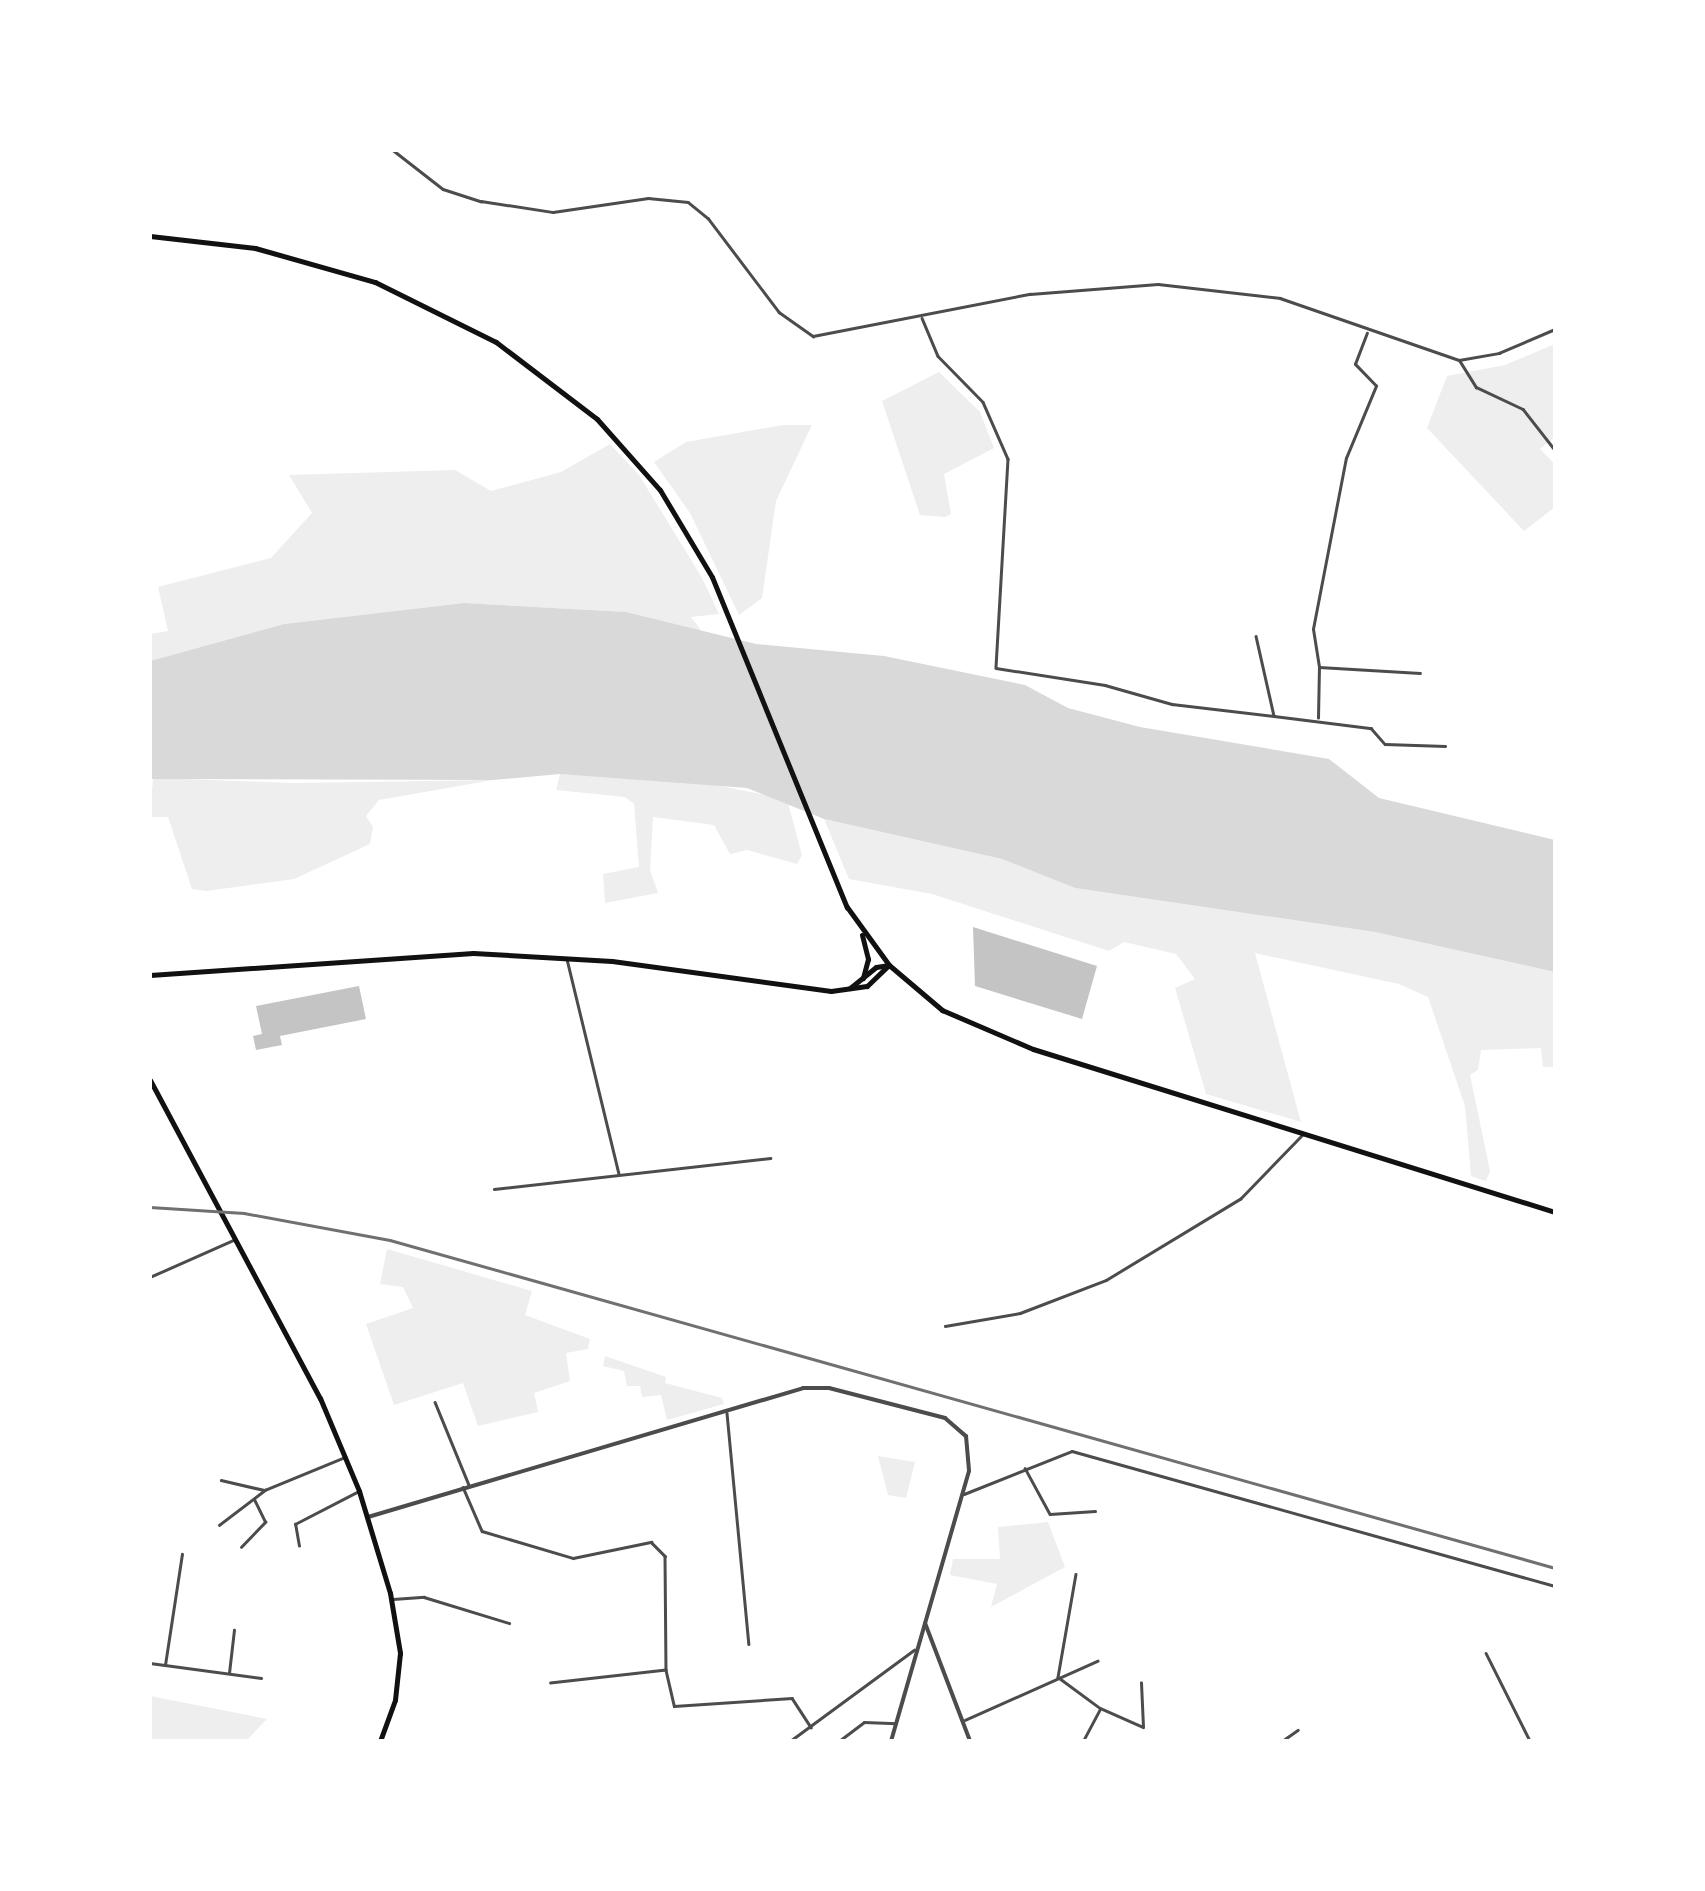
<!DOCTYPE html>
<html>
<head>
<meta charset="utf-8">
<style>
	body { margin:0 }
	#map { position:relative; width:1705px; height:1891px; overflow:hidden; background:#fff; font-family:"Golos Text",sans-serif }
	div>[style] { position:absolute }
	.green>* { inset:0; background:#eee }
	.water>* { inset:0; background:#d9d9d9 }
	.building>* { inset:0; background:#c4c4c4 }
	.minor>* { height:2.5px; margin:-1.25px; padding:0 1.25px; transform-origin:1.25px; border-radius:1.25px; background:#4c4c4c }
	.tertiary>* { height:4px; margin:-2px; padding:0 2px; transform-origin:2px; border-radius:2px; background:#4c4c4c }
	.primary>* { height:5px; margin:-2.5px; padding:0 2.5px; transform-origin:2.5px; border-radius:2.5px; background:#111 }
	.rail>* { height:2.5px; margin:-1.25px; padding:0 1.25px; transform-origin:1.25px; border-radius:1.25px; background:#707070 }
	span { translate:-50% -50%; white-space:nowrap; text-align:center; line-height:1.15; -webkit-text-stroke:10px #fff; paint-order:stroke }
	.frame { position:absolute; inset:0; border:152px solid #fff; pointer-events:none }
</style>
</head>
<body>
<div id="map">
	<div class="green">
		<i style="clip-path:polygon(1555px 344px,1555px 437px,1540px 449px,1555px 464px,1555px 507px,1524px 531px,1427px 428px,1447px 376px,1505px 365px)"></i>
		<i style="clip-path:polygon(939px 372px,980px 412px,994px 448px,944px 474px,951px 514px,945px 517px,920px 515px,882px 401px)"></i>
		<i style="clip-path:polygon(783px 425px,812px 425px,776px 501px,762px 598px,739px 615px,690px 513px,654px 462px,686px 442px)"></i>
		<i style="clip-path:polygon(610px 444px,639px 475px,701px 576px,719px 614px,691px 617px,703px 633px,626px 612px,464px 603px,284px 624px,150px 661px,150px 634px,168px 631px,158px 587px,271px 558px,312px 513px,289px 475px,455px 470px,491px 491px,561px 472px)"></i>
		<i style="clip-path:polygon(560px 774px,694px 781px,787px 799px,802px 855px,797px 864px,747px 850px,730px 854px,714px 825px,653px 817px,650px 870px,658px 893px,605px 903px,603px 874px,639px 867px,634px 804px,625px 797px,556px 790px)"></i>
		<i style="clip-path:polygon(153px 778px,295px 783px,493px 780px,379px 800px,366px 816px,373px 827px,370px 844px,294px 879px,206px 891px,192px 889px,168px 817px,150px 817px)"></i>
		<i style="clip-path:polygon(824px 819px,1002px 859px,1075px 888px,1375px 932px,1555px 972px,1555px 1067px,1543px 1067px,1541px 1048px,1481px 1050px,1478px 1070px,1470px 1075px,1490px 1171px,1486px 1181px,1471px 1176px,1465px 1106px,1428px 997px,1399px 984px,1255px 953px,1301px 1122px,1206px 1094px,1175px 988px,1195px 979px,1176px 954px,1124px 942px,1109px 951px,932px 894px,849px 879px)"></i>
		<i style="clip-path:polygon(387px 1249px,532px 1291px,525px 1315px,590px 1339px,588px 1349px,566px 1353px,570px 1381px,534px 1393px,538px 1412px,478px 1426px,463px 1383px,394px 1405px,366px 1324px,413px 1308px,403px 1287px,380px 1284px)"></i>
		<i style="clip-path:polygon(605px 1356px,666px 1377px,665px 1383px,722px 1398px,724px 1404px,667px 1420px,661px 1395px,642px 1397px,640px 1386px,627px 1386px,624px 1371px,603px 1366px)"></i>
		<i style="clip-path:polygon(878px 1456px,915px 1462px,906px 1498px,888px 1495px)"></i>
		<i style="clip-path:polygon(1048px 1522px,1065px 1567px,991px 1607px,997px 1584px,950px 1575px,953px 1559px,1000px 1559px,998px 1527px)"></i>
		<i style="clip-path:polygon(150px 1696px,267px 1719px,246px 1741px,150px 1741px)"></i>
	</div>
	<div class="water">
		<i style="clip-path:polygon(464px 603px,626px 612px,756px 644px,884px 656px,1025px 685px,1068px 708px,1140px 727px,1329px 759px,1379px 798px,1555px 840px,1555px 972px,1375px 932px,1075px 888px,1002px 859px,824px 819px,747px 788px,560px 774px,493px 780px,150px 779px,150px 661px,284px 624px)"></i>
	</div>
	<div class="building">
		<i style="clip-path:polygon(973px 927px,1097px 966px,1082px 1019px,975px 986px)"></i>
		<i style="clip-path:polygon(359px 986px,366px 1019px,280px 1036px,282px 1045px,256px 1050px,253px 1036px,262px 1034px,256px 1006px)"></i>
	</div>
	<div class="minor">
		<i style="left:393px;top:150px;width:63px;rotate:38deg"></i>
		<i style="left:443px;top:189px;width:40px;rotate:18deg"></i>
		<i style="left:481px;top:201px;width:73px;rotate:8.7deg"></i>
		<i style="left:553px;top:212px;width:96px;rotate:-8.4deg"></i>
		<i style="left:648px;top:198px;width:40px;rotate:5.7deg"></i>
		<i style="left:688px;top:202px;width:26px;rotate:39deg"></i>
		<i style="left:708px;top:218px;width:118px;rotate:52.9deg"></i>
		<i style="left:779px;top:312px;width:42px;rotate:35.2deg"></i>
		<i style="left:813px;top:336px;width:221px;rotate:-11deg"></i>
		<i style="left:1030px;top:294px;width:128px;rotate:-4.5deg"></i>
		<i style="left:1158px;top:284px;width:123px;rotate:6.5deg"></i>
		<i style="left:1280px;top:298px;width:189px;rotate:19.1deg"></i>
		<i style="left:1459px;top:360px;width:41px;rotate:-9.9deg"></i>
		<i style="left:1499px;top:353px;width:61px;rotate:-23.2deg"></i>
		<i style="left:922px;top:318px;width:41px;rotate:67.2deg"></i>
		<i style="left:938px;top:356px;width:64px;rotate:45.6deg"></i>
		<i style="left:983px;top:402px;width:62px;rotate:66.3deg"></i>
		<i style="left:1008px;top:459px;width:209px;rotate:93.3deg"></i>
		<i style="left:996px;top:668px;width:110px;rotate:8.9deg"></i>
		<i style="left:1105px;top:685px;width:70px;rotate:15.8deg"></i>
		<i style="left:1172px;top:704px;width:103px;rotate:6.7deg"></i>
		<i style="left:1460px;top:361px;width:31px;rotate:58deg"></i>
		<i style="left:1476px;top:387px;width:52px;rotate:25.1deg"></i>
		<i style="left:1523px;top:409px;width:52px;rotate:52deg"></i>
		<i style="left:1256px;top:636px;width:82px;rotate:77.3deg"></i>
		<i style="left:1274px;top:716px;width:98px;rotate:7.1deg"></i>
		<i style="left:1371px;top:728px;width:21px;rotate:49deg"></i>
		<i style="left:1385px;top:744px;width:60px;rotate:1.9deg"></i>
		<i style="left:1319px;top:667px;width:38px;rotate:-99deg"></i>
		<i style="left:1313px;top:629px;width:174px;rotate:-79.1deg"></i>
		<i style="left:1346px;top:458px;width:78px;rotate:-67.4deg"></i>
		<i style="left:1376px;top:386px;width:30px;rotate:-134deg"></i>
		<i style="left:1355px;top:364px;width:33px;rotate:-69deg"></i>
		<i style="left:1318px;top:718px;width:51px;rotate:-88.9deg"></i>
		<i style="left:1319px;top:667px;width:101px;rotate:3.4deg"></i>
		<i style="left:567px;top:959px;width:221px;rotate:76.4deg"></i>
		<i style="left:494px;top:1189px;width:278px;rotate:-6.4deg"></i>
		<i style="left:150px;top:1277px;width:91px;rotate:-24deg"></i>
		<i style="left:945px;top:1326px;width:76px;rotate:-9.8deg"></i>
		<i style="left:1020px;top:1313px;width:92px;rotate:-21deg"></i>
		<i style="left:1106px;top:1280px;width:157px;rotate:-31.2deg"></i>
		<i style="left:1240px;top:1199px;width:91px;rotate:-45.9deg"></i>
		<i style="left:435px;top:1402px;width:90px;rotate:67.7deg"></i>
		<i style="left:727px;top:1413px;width:232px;rotate:84.6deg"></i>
		<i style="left:1025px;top:1468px;width:52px;rotate:61.5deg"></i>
		<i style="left:1050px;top:1514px;width:45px;rotate:-3.8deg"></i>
		<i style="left:221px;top:1480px;width:44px;rotate:13.1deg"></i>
		<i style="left:463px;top:1487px;width:48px;rotate:66.6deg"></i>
		<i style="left:482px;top:1531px;width:95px;rotate:16.5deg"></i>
		<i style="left:573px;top:1558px;width:80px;rotate:-11.6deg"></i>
		<i style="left:651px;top:1542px;width:20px;rotate:45deg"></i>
		<i style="left:665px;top:1556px;width:114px;rotate:89.5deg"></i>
		<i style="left:666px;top:1670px;width:116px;rotate:173.6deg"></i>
		<i style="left:964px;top:1494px;width:116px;rotate:-21.7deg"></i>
		<i style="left:1072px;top:1451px;width:502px;rotate:15.62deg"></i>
		<i style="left:219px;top:1525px;width:58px;rotate:-37.3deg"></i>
		<i style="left:265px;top:1490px;width:87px;rotate:-22.4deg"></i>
		<i style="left:299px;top:1546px;width:22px;rotate:-100deg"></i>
		<i style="left:295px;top:1524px;width:70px;rotate:-27.3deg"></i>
		<i style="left:241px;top:1547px;width:35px;rotate:-46deg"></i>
		<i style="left:265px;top:1522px;width:25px;rotate:-116deg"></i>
		<i style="left:1076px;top:1574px;width:105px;rotate:99.9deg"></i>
		<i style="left:1058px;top:1677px;width:52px;rotate:36.4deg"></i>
		<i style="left:1100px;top:1708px;width:47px;rotate:23.8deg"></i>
		<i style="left:1143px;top:1727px;width:44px;rotate:-92.6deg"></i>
		<i style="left:393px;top:1599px;width:31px;rotate:-4deg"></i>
		<i style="left:424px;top:1597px;width:89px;rotate:17deg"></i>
		<i style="left:1486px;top:1653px;width:98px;rotate:63.4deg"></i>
		<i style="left:150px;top:1663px;width:112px;rotate:7.7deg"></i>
		<i style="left:165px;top:1665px;width:112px;rotate:-81.3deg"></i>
		<i style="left:666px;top:1670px;width:37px;rotate:77deg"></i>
		<i style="left:674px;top:1706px;width:118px;rotate:-3.9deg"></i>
		<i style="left:792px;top:1698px;width:35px;rotate:57deg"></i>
		<i style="left:229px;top:1673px;width:43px;rotate:-83.4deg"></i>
		<i style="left:965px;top:1720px;width:145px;rotate:-24.1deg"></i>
		<i style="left:790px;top:1741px;width:154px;rotate:-36.3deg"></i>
		<i style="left:839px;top:1741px;width:31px;rotate:-37deg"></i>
		<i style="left:864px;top:1722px;width:32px;rotate:2deg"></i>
		<i style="left:1083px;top:1741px;width:36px;rotate:-62deg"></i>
		<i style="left:1282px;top:1741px;width:19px;rotate:-35deg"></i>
	</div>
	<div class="tertiary">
		<i style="left:368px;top:1517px;width:454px;rotate:-16.5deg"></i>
		<i style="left:803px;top:1388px;width:26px"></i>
		<i style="left:829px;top:1388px;width:120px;rotate:14.5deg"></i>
		<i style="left:945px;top:1418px;width:28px;rotate:41deg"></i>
		<i style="left:966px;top:1436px;width:35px;rotate:85deg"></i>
		<i style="left:969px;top:1471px;width:281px;rotate:106.1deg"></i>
		<i style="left:925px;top:1623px;width:126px;rotate:69.1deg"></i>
	</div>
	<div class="primary">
		<i style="left:150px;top:236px;width:106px;rotate:6.5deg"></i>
		<i style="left:255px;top:248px;width:125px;rotate:15.8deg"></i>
		<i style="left:375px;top:282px;width:135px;rotate:26.4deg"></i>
		<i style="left:496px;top:342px;width:127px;rotate:37.3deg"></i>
		<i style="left:597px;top:419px;width:95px;rotate:48.4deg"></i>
		<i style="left:660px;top:490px;width:101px;rotate:59.1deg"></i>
		<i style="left:712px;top:577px;width:357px;rotate:67.8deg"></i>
		<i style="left:847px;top:907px;width:72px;rotate:54.1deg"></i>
		<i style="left:889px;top:965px;width:70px;rotate:40.3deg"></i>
		<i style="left:942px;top:1010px;width:99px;rotate:23.2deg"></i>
		<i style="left:1033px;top:1049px;width:547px;rotate:17.34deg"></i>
		<i style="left:862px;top:935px;width:25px;rotate:76deg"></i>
		<i style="left:868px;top:959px;width:20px;rotate:105deg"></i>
		<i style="left:150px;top:975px;width:324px;rotate:-3.9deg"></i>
		<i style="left:473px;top:953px;width:139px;rotate:3.3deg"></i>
		<i style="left:612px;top:961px;width:221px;rotate:7.8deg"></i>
		<i style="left:831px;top:991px;width:36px;rotate:-8deg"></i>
		<i style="left:867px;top:986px;width:30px;rotate:-44deg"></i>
		<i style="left:850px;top:988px;width:33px;rotate:-39deg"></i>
		<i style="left:876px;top:967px;width:13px;rotate:-9deg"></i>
		<i style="left:150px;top:1080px;width:361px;rotate:61.9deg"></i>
		<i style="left:320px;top:1398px;width:101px;rotate:67.2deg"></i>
		<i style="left:359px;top:1491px;width:107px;rotate:73.1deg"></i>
		<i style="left:390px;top:1593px;width:61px;rotate:80.5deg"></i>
		<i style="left:400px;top:1653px;width:47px;rotate:96.1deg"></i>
		<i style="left:395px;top:1700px;width:44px;rotate:110.1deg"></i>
	</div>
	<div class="rail">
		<i style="left:150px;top:1207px;width:94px;rotate:3.7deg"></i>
		<i style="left:244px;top:1213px;width:148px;rotate:10.5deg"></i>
		<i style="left:390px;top:1240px;width:1210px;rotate:15.72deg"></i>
	</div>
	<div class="frame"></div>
</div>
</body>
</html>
